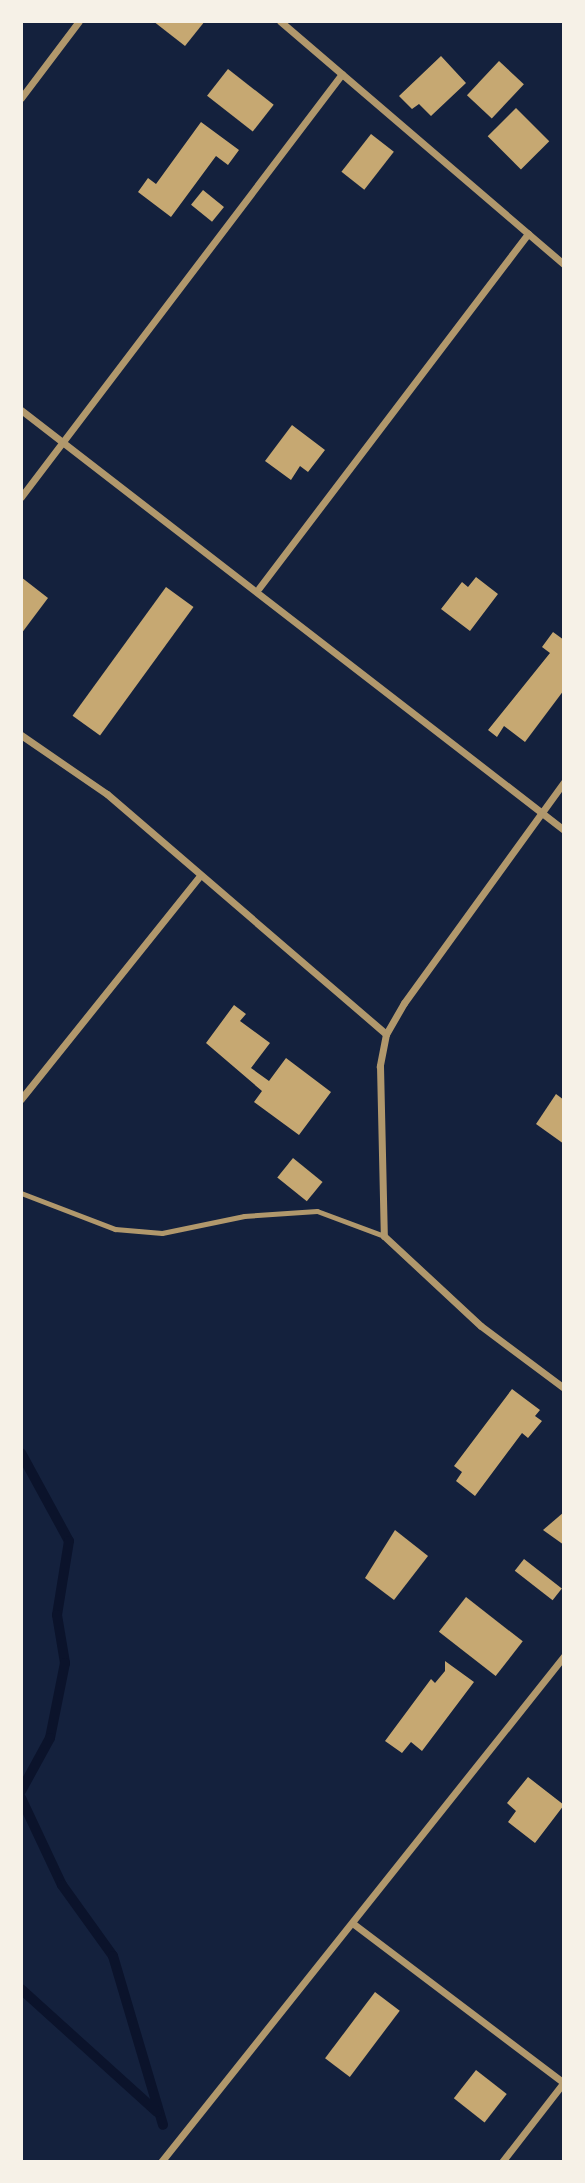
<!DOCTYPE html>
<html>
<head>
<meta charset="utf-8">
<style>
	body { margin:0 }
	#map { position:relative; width:585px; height:2183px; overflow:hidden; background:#14213d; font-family:"Space Grotesk",sans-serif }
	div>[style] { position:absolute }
	.stream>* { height:10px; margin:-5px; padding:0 5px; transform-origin:5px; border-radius:5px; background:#0b132b }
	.building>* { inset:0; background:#c6a872; transform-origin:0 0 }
	.service>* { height:5px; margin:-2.5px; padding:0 2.5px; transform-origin:2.5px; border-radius:2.5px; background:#b1986c }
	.minor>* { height:7px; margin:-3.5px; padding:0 3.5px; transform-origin:3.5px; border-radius:3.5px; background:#b1986c }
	span { translate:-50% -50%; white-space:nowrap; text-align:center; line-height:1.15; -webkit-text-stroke:6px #f6f1e7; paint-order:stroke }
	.frame { position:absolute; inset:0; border:23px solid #f6f1e7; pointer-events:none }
</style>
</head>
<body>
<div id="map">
	<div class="stream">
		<i style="left:21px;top:1453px;width:100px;rotate:61.4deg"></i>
		<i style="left:69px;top:1541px;width:75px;rotate:99.2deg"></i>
		<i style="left:57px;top:1615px;width:49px;rotate:80.5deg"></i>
		<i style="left:65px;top:1663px;width:76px;rotate:101.3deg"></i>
		<i style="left:50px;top:1738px;width:60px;rotate:118.7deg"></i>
		<i style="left:21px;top:1798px;width:96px;rotate:64.8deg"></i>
		<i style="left:62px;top:1885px;width:87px;rotate:54.3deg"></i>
		<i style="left:113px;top:1956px;width:176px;rotate:73.5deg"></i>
		<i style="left:21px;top:1989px;width:183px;rotate:42.1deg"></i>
	</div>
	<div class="building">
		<i style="clip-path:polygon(153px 21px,205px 21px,185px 46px)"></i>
		<i style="clip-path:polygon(441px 56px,466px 83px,431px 116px,419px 104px,412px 109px,399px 96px)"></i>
		<i style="left:499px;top:61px;width:34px;height:47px;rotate:43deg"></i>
		<i style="left:228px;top:69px;width:58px;height:34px;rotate:38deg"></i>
		<i style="left:516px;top:108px;width:47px;height:40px;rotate:45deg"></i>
		<i style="clip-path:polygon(201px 122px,239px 150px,228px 165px,216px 156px,171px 217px,138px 192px,148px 178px,156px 184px)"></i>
		<i style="left:371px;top:134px;width:29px;height:48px;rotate:38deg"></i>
		<i style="left:203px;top:190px;width:27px;height:19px;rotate:39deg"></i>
		<i style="clip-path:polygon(292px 425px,325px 450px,308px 472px,300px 466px,291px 480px,265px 461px)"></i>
		<i style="clip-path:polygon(21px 577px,48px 598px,21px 634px)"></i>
		<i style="clip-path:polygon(476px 577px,498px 594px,470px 631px,441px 609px,462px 582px,468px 587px)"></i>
		<i style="left:166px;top:587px;width:34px;height:159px;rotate:36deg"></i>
		<i style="clip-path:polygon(553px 632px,564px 640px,564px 690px,525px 742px,504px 726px,497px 737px,488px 730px,550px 653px,542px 647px)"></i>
		<i style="clip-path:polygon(234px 1005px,246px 1014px,240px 1021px,270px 1043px,251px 1068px,269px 1081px,286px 1058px,331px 1092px,299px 1135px,254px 1102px,262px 1091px,206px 1043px)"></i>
		<i style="clip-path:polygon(556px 1094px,564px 1100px,564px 1144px,536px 1124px)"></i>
		<i style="left:293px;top:1158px;width:38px;height:25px;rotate:39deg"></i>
		<i style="clip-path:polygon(512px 1389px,540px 1410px,535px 1416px,542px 1421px,528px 1438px,522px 1433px,475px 1496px,456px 1481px,462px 1472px,454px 1466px)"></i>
		<i style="clip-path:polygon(564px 1512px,564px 1545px,543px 1530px)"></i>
		<i style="clip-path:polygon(395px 1530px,428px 1556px,394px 1600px,365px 1578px)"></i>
		<i style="left:524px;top:1559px;width:48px;height:15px;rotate:38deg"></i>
		<i style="left:466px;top:1597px;width:72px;height:44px;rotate:38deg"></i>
		<i style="clip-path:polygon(445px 1661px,474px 1682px,422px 1751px,411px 1742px,402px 1753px,385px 1741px,431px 1679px,435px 1683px,445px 1671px)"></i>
		<i style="clip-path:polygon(528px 1777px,564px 1805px,535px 1843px,508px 1822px,516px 1811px,507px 1803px)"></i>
		<i style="left:375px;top:1992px;width:31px;height:83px;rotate:37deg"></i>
		<i style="left:476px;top:2070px;width:39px;height:36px;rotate:38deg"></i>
	</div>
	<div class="service">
		<i style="left:21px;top:1193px;width:101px;rotate:21deg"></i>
		<i style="left:115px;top:1229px;width:47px;rotate:4.9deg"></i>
		<i style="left:162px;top:1233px;width:84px;rotate:-11.7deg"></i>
		<i style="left:244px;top:1216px;width:73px;rotate:-3.9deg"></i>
		<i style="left:317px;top:1211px;width:72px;rotate:20.5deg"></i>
	</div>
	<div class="minor">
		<i style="left:280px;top:21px;width:374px;rotate:40.6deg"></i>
		<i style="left:21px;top:98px;width:96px;rotate:-53deg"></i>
		<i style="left:21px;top:410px;width:686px;rotate:37.72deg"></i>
		<i style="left:21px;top:497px;width:531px;rotate:-52.81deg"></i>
		<i style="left:259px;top:588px;width:445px;rotate:-52.8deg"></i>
		<i style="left:21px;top:735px;width:104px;rotate:34.5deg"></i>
		<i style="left:107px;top:794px;width:368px;rotate:40.7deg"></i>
		<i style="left:564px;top:782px;width:273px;rotate:125.9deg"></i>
		<i style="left:404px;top:1003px;width:36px;rotate:120deg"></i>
		<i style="left:386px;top:1034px;width:33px;rotate:101deg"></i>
		<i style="left:380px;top:1066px;width:170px;rotate:88.7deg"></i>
		<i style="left:384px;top:1236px;width:132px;rotate:42.9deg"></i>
		<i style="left:481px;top:1326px;width:104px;rotate:36.8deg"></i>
		<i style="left:21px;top:1099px;width:285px;rotate:-51.3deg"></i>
		<i style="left:355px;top:1925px;width:262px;rotate:37.1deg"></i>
		<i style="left:161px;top:2162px;width:647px;rotate:-51.46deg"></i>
		<i style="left:502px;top:2162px;width:101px;rotate:-52.2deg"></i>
	</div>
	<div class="frame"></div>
</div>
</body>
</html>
